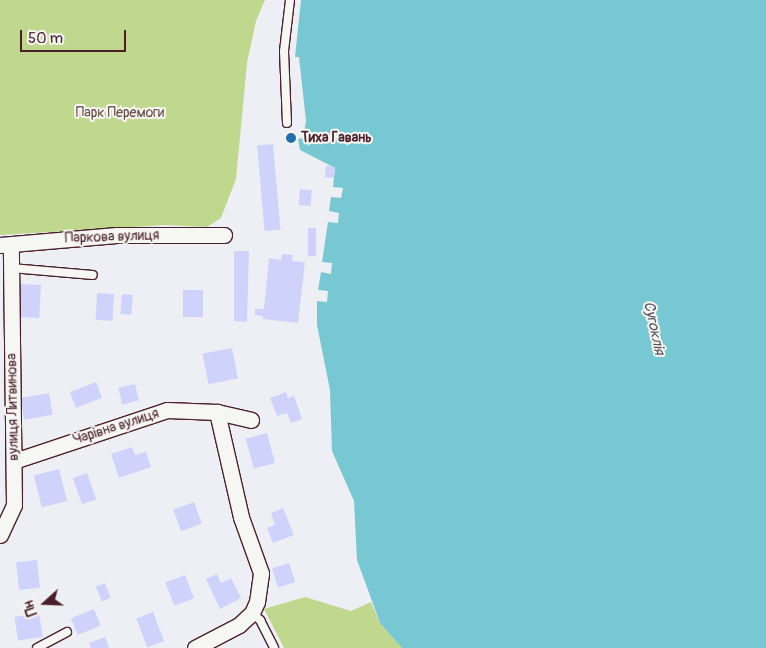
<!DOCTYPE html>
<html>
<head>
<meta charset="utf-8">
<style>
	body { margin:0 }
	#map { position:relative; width:766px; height:648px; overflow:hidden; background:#eeeff4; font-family:Pangolin,sans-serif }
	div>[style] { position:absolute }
	.green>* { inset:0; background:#c0d88e }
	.water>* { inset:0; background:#78c8d3 }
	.building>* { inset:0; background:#cfd3fc; transform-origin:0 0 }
	.roads { filter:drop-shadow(1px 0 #4a1f2b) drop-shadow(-1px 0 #4a1f2b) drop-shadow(0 1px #4a1f2b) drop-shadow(0 -1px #4a1f2b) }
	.service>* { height:8px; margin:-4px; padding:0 4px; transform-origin:4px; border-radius:4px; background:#f6f6f2 }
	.minor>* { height:15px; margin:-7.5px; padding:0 7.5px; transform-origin:7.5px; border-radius:7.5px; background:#f6f6f2 }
	.dots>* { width:14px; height:14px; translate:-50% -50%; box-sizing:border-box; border:2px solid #f6f6f2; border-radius:50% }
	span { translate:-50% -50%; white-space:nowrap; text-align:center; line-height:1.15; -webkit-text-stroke:4px #f6f6f2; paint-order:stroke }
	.park-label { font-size:14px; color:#684d44 }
	.poi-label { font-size:14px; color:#4a1f2b; font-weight:700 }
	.left { translate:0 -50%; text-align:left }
	.street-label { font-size:14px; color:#4a1f2b }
	.water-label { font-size:15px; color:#58525d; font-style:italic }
	.north { position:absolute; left:20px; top:578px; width:50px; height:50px; -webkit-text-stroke:4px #f6f6f2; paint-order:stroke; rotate:250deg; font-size:14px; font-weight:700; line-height:20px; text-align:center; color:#4a1f2b }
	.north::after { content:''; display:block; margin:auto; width:18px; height:22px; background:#4a1f2b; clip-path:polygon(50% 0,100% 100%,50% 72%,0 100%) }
	.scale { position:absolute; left:20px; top:30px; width:106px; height:22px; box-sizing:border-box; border:2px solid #4a1f2b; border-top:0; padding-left:6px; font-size:15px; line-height:18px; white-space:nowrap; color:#4a1f2b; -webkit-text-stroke:4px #f6f6f2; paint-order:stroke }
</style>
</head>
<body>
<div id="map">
	<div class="green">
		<i style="clip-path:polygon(0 0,265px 0,256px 21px,247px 63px,236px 179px,221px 218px,207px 227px,165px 225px,0 235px)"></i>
		<i style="clip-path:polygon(305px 597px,351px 611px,371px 602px,380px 623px,402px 648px,284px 648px,264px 609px)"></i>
	</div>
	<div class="water">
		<i style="clip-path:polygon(301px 0,766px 0,766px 648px,402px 648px,380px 623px,357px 560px,354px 501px,332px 451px,330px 390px,317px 325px,317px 301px,327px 302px,328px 291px,318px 290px,321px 272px,331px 274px,332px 263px,322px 262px,328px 222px,338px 223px,339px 213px,329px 211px,331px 197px,341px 198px,343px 188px,333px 187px,335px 168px,300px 150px,298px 139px,303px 138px,306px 121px,299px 57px,295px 57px)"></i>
	</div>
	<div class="building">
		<i style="left:273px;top:144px;width:86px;height:16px;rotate:85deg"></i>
		<i style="left:326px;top:166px;width:9px;height:11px;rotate:6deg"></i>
		<i style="left:300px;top:189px;width:12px;height:16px;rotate:5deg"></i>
		<i style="left:308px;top:228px;width:8px;height:28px"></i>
		<i style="clip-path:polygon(234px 251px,249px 251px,247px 322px,234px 321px)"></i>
		<i style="clip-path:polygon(282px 254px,293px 255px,292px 261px,305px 262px,298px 323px,263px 319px,263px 316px,255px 315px,255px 309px,264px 309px,269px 258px,281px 260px)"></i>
		<i style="left:20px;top:284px;width:21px;height:33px;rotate:3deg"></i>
		<i style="left:183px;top:290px;width:20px;height:27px"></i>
		<i style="left:97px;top:293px;width:17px;height:27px;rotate:3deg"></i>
		<i style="left:122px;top:294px;width:11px;height:20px;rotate:5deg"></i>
		<i style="left:232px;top:348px;width:31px;height:30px;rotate:79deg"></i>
		<i style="left:96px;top:382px;width:17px;height:28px;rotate:69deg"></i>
		<i style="left:135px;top:384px;width:17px;height:17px;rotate:77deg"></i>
		<i style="clip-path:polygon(286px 392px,288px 398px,294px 396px,302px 419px,291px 423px,287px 413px,277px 416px,270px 398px)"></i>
		<i style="left:49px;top:393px;width:22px;height:29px;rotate:80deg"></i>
		<i style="left:267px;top:433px;width:31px;height:22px;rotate:75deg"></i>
		<i style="clip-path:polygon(132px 447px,135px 455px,146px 452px,151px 467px,119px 478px,111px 454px)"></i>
		<i style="left:59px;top:469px;width:33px;height:26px;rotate:76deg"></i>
		<i style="left:87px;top:473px;width:28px;height:15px;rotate:71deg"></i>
		<i style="left:194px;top:502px;width:23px;height:22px;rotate:70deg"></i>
		<i style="clip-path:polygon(283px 508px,294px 535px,273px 543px,267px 528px,275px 525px,271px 513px)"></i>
		<i style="left:37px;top:560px;width:28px;height:21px;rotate:84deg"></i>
		<i style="left:289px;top:563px;width:20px;height:18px;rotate:72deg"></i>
		<i style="clip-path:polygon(217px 574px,221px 583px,231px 578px,241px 598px,220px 609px,206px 579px)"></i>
		<i style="left:185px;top:575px;width:25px;height:21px;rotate:69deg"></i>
		<i style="left:105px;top:583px;width:16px;height:10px;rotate:68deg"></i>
		<i style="left:94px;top:609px;width:18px;height:25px;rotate:68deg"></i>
		<i style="left:153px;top:612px;width:31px;height:18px;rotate:69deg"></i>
		<i style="left:39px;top:613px;width:24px;height:25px;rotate:81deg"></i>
		<i style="clip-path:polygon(105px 637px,109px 648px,91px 648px,89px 643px)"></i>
	</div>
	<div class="roads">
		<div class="service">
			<i style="left:287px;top:123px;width:72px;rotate:-92.4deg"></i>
			<i style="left:284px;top:51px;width:51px;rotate:-83.3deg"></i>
			<i style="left:11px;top:268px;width:82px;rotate:4.9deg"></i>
			<i style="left:252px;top:613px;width:11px;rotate:41deg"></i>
			<i style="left:260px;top:620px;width:31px;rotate:63deg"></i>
			<i style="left:37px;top:648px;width:34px;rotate:-28deg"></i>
		</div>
		<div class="minor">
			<i style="left:0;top:245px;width:117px;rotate:-4.9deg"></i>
			<i style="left:117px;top:235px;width:107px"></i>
			<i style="left:14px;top:461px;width:161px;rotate:-18.4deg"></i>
			<i style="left:167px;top:410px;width:50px;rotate:2.3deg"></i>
			<i style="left:217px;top:412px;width:35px;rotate:13deg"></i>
			<i style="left:0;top:535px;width:33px;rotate:-65deg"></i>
			<i style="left:14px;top:505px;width:260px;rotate:-90.7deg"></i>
			<i style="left:195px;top:648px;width:50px;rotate:-27.6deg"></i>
			<i style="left:239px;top:625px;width:18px;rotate:-43deg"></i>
			<i style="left:252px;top:613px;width:12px;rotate:-66deg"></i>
			<i style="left:257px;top:602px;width:29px;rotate:-82deg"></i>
			<i style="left:261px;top:573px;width:59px;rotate:-109.7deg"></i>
			<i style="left:241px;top:517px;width:108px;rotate:-102.9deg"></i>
		</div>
	</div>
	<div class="dots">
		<i style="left:291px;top:138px;background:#1f6fb2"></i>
	</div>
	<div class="park-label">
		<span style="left:120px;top:113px">Парк Перемоги</span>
	</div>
	<div class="poi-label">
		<span class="left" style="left:301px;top:138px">Тиха Гавань</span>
	</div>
	<div class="street-label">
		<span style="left:112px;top:237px;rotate:-2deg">Паркова вулиця</span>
		<span style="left:13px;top:407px;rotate:-91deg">вулиця Литвинова</span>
		<span style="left:116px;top:427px;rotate:-18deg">Чарівна вулиця</span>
	</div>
	<div class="water-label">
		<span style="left:654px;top:328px;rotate:78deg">Сугоклія</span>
	</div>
	<div class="north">Пн</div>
	<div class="scale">50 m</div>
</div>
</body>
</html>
